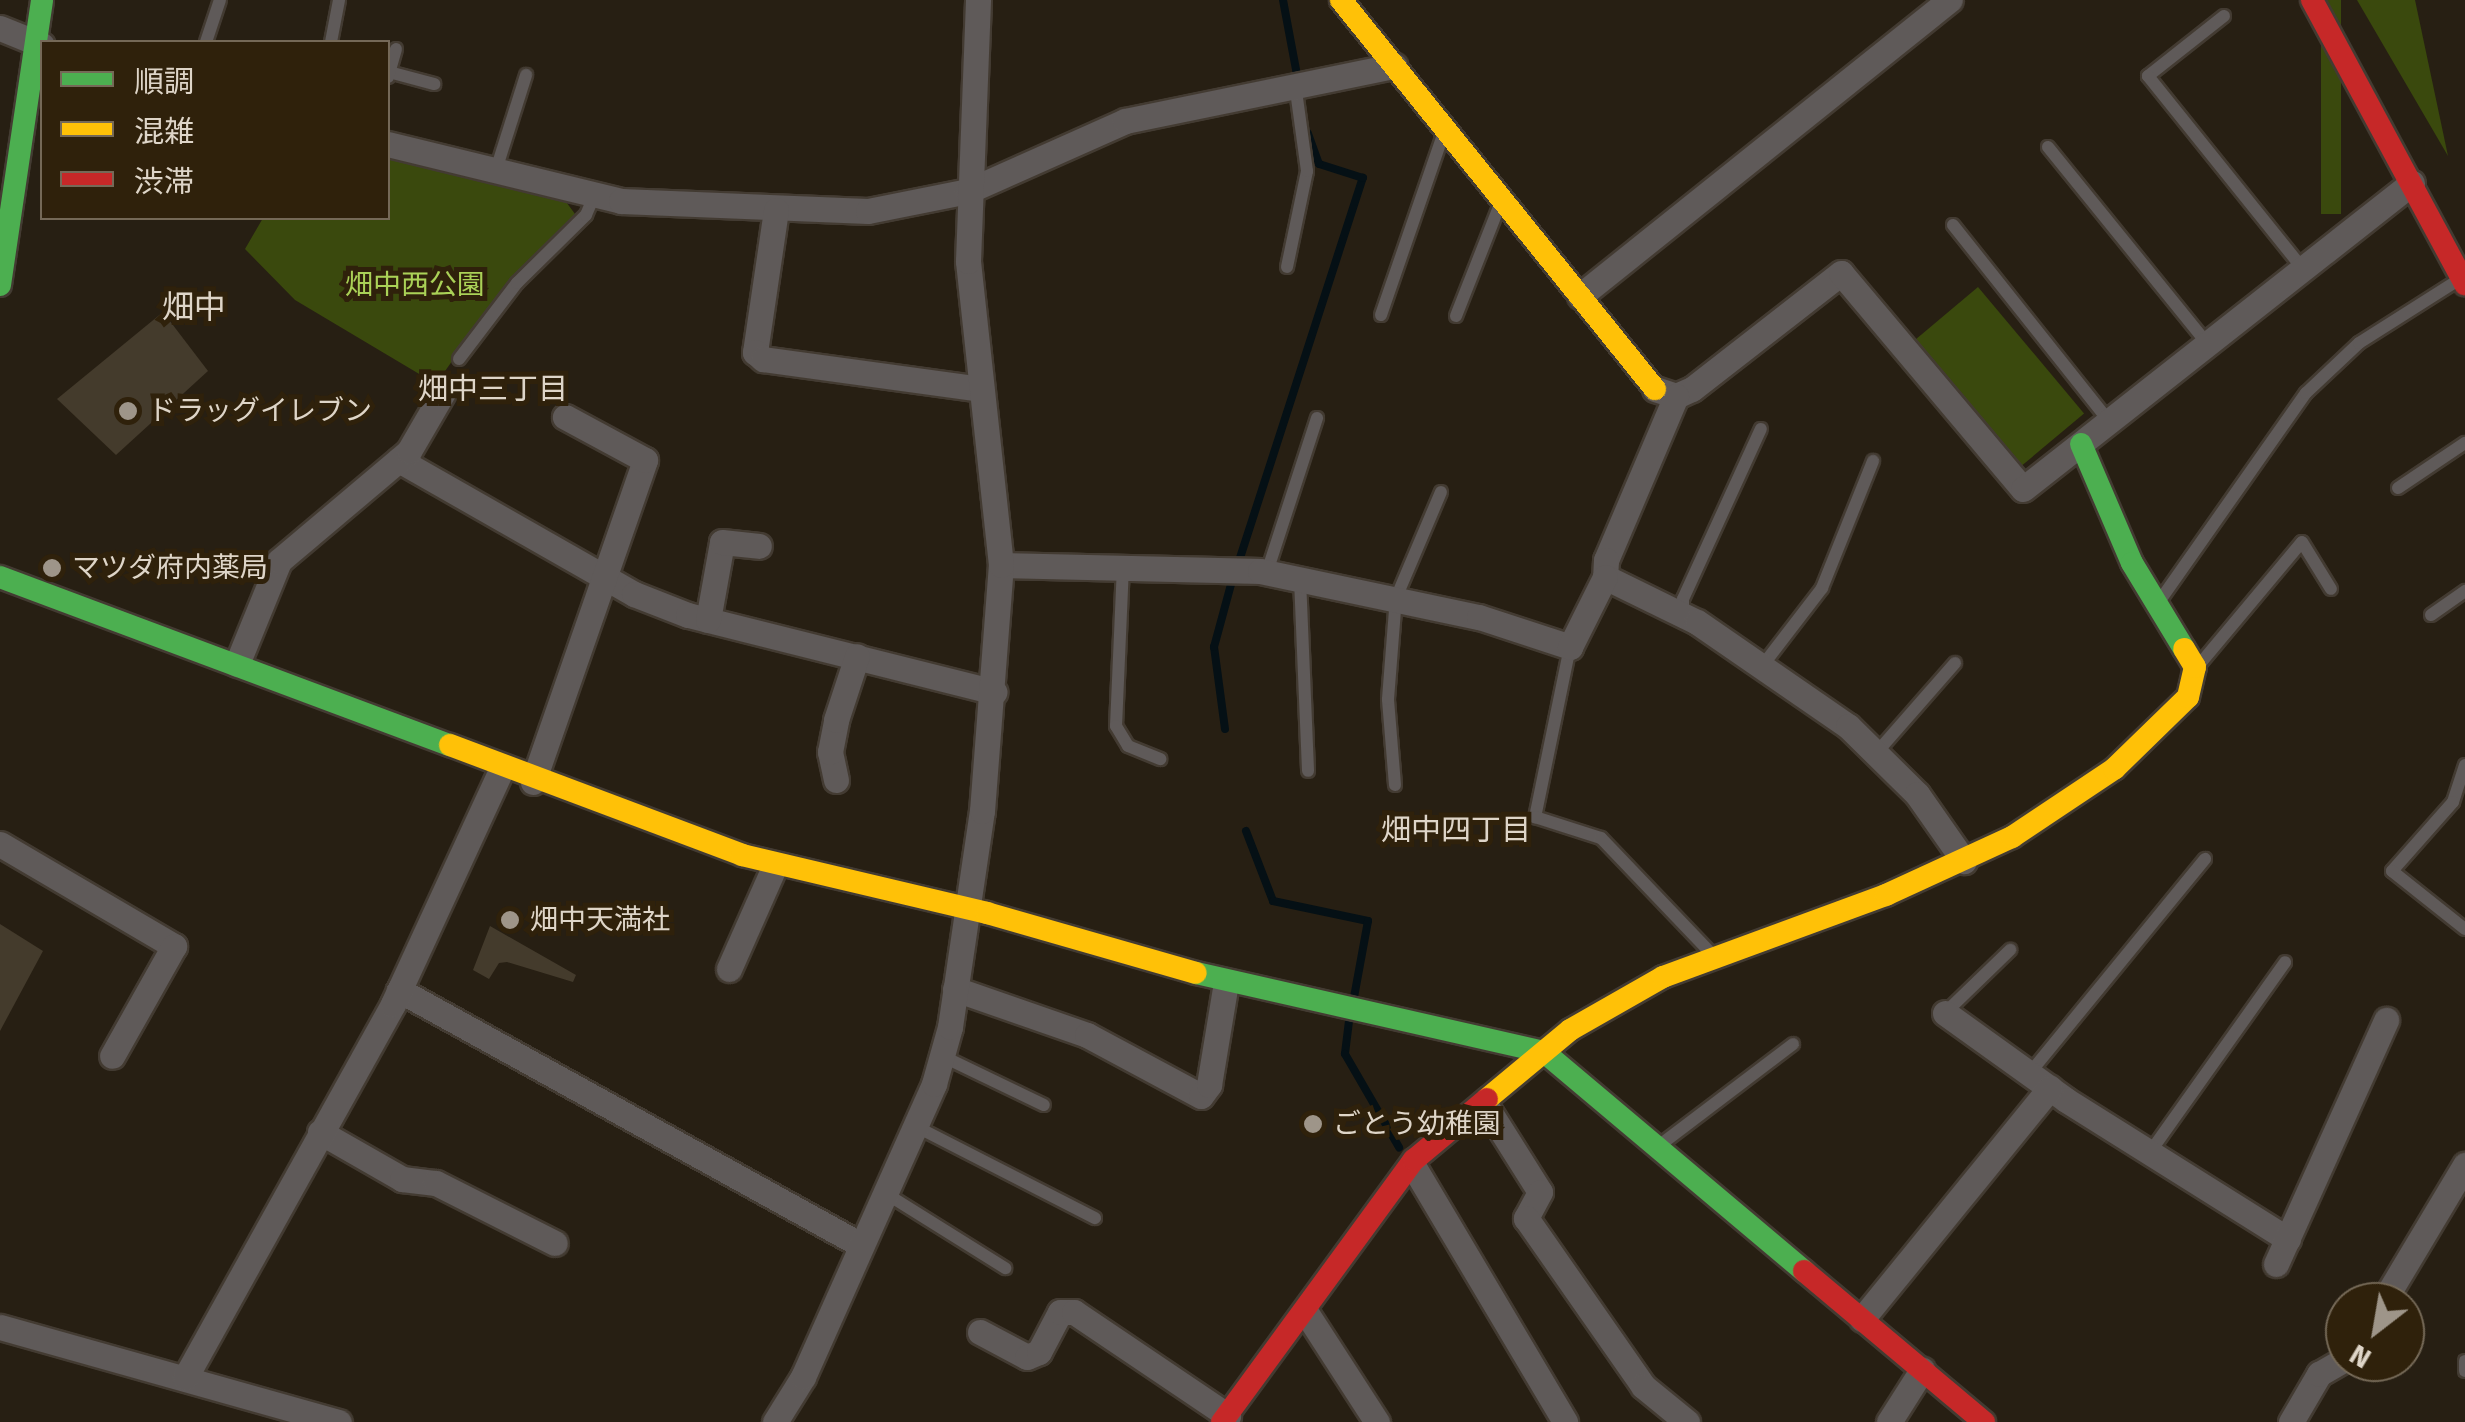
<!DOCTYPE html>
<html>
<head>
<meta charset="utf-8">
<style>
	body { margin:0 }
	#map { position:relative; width:2465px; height:1422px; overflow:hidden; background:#271f13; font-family:"Fira Sans","Noto Sans JP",sans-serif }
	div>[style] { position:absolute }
	.green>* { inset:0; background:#3a490d; transform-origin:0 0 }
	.stream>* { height:8px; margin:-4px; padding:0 4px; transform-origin:4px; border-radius:4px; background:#051015 }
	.building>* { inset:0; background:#443b2c }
	.roads { filter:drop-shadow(2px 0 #433b32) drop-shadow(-2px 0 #433b32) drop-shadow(0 2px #433b32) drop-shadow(0 -2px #433b32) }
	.lane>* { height:12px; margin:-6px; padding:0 6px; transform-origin:6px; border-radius:6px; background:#5f5a59 }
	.street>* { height:25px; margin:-12.5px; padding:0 12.5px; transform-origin:12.5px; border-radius:12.5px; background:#5f5a59 }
	.fast>* { height:22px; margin:-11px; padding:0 11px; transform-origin:11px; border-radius:11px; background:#4caf50 }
	.slow>* { height:22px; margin:-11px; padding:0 11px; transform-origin:11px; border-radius:11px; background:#ffc107 }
	.jam>* { height:22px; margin:-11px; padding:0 11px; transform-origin:11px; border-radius:11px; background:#c62828 }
	.dots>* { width:28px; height:28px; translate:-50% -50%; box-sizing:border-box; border:5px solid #2f210b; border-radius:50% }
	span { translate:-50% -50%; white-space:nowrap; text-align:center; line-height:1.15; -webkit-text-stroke:10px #2f210b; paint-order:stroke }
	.park-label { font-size:28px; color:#aad157 }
	.poi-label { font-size:28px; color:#ded5c8 }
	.left { translate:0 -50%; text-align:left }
	.neighbourhood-label { font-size:30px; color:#ded5c8 }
	.quarter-label { font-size:32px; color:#ded5c8 }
	.legend { position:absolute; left:40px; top:40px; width:350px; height:180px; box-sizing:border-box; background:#2f210b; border:2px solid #756957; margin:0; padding:12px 18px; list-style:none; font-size:30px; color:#ded5c8 }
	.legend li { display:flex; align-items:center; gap:20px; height:50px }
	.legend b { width:50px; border:2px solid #756957 }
	.north { position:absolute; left:2325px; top:1282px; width:100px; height:100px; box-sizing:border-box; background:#2f210b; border:2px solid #756957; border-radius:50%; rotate:211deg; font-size:28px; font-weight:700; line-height:40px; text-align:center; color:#ded5c8 }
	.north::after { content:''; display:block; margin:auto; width:35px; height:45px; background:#9e9589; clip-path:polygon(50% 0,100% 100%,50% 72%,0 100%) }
</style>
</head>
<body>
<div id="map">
	<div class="green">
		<i style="left:2321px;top:0;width:20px;height:214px"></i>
		<i style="clip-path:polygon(2357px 0,2415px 0,2448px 156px)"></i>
		<i style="clip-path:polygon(388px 155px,564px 199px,575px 214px,506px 284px,436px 384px,295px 300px,245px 249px,263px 218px,388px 218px)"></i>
		<i style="left:1978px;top:287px;width:165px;height:85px;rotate:50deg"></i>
	</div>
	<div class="stream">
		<i style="left:1283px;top:0;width:81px;rotate:79.4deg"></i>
		<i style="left:1238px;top:564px;width:406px;rotate:-72.1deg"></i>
		<i style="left:1363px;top:178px;width:46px;rotate:-162.3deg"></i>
		<i style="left:1319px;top:164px;width:33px;rotate:-110deg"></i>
		<i style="left:1225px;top:729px;width:83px;rotate:-97.6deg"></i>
		<i style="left:1214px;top:647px;width:73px;rotate:-74.8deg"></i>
		<i style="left:1246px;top:831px;width:75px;rotate:68.9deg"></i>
		<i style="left:1273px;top:901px;width:97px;rotate:11.9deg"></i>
		<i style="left:1368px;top:921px;width:83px;rotate:100.4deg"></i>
		<i style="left:1349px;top:1021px;width:33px;rotate:97deg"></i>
		<i style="left:1345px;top:1054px;width:108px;rotate:59.9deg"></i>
	</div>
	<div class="building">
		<i style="clip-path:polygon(163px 312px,208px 371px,116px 455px,57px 399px)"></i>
		<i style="clip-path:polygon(0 924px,43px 951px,0 1031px)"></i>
		<i style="clip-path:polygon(490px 926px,576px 975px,573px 982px,507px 962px,499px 963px,489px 979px,473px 970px)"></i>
	</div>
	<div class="roads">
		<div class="lane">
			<i style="left:2224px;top:16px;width:97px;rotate:141.7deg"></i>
			<i style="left:2148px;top:76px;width:244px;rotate:51.2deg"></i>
			<i style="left:206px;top:42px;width:44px;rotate:-71.6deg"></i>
			<i style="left:331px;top:42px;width:43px;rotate:-79.2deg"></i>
			<i style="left:389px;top:72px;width:47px;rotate:14.9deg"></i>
			<i style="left:388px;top:77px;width:29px;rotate:-74deg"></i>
			<i style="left:2048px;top:147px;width:252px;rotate:51deg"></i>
			<i style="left:495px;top:173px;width:103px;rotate:-72.4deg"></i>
			<i style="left:1953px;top:225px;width:251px;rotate:51.5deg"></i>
			<i style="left:1287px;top:267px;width:98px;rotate:-78.2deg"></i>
			<i style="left:1307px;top:171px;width:89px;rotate:-97.8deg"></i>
			<i style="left:1381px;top:315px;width:187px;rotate:-71deg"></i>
			<i style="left:1456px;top:316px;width:117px;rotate:-68.5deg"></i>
			<i style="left:459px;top:359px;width:96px;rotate:-52.7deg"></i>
			<i style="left:517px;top:283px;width:97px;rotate:-44.6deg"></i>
			<i style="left:586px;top:215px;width:21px;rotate:-67deg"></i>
			<i style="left:2398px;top:488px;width:81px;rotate:-33.9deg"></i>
			<i style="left:1123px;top:566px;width:160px;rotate:92.5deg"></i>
			<i style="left:1116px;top:726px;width:23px;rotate:59deg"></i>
			<i style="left:1128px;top:746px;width:35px;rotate:22deg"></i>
			<i style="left:1267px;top:572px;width:162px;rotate:-72deg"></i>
			<i style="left:1300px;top:579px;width:192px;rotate:87.6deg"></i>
			<i style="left:2161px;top:599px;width:252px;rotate:-54.9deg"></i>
			<i style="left:2306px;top:393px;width:73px;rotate:-43.3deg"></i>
			<i style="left:2359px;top:343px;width:120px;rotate:-32.4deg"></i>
			<i style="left:1683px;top:614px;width:15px;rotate:-90deg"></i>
			<i style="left:1683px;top:599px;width:187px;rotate:-65.4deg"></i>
			<i style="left:2431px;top:615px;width:42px;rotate:-35.2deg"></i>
			<i style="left:1570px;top:647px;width:174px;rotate:101.6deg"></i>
			<i style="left:1535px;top:817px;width:69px;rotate:17.7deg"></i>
			<i style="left:1601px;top:838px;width:158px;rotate:46.3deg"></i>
			<i style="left:1763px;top:665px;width:97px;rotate:-52.5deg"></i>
			<i style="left:1822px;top:588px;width:137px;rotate:-68.1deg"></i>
			<i style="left:2199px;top:665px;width:160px;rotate:-50.1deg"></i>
			<i style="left:2302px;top:542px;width:55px;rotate:58.3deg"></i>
			<i style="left:1878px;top:751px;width:117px;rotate:-48.8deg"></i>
			<i style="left:2465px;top:765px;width:39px;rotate:108deg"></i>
			<i style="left:2453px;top:802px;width:92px;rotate:131.5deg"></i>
			<i style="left:2392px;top:871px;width:93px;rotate:38.5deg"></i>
			<i style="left:1395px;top:785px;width:86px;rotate:-94.7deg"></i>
			<i style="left:1388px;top:699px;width:101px;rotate:-85.5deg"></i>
			<i style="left:1396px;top:598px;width:115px;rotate:-67deg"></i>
			<i style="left:1945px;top:1013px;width:91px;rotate:-44.1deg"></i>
			<i style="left:942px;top:1056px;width:113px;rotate:25.7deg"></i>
			<i style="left:2029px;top:1074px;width:278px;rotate:-50.7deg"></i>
			<i style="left:917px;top:1127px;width:200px;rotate:27.1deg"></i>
			<i style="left:1660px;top:1145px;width:167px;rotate:-37.2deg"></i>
			<i style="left:2153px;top:1148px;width:228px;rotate:-54.6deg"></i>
			<i style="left:885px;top:1193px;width:142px;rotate:32deg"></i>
			<i style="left:2465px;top:1361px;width:10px;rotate:90deg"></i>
		</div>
		<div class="street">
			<i style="left:0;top:28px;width:45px;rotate:22deg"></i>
			<i style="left:388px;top:144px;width:240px;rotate:13.7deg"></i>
			<i style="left:621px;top:201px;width:247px;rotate:2.3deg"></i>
			<i style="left:868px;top:211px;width:102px;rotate:-11.3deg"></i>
			<i style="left:968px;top:191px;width:172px;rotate:-24deg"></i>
			<i style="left:1125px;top:121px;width:275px;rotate:-11.6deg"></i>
			<i style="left:776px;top:210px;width:144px;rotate:98.4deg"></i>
			<i style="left:755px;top:352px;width:11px;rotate:41deg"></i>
			<i style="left:763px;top:359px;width:220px;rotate:7.8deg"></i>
			<i style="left:1580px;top:296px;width:474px;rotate:-38.7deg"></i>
			<i style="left:1655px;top:389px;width:22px;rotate:18deg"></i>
			<i style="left:1676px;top:396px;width:17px;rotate:-24deg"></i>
			<i style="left:1692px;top:389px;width:189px;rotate:-37.9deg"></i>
			<i style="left:1841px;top:273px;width:282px;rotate:49.9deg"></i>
			<i style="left:2023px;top:489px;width:495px;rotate:-38.2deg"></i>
			<i style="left:1676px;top:396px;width:178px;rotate:113.1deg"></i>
			<i style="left:1606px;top:560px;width:17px;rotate:93deg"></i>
			<i style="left:1605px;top:577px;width:102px;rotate:26.1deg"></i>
			<i style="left:1697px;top:622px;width:183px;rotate:34.6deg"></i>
			<i style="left:1848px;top:726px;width:97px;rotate:44.6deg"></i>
			<i style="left:1917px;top:794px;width:82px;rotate:55deg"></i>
			<i style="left:399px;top:460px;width:271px;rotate:29.7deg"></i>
			<i style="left:634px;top:594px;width:58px;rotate:21.3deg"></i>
			<i style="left:688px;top:615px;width:316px;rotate:14.1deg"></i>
			<i style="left:1001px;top:565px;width:259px;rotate:1.3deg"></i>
			<i style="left:1260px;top:571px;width:224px;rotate:11.9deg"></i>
			<i style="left:1479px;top:617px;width:96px;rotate:18.2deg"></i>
			<i style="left:1570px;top:647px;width:78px;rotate:-63.4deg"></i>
			<i style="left:708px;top:620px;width:79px;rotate:-79.8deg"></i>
			<i style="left:722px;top:542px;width:37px;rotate:6deg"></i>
			<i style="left:237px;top:664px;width:111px;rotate:-67.8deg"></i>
			<i style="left:279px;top:561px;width:170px;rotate:-40.2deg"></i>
			<i style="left:409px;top:451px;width:72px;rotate:-59.9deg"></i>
			<i style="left:836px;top:780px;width:29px;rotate:-102deg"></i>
			<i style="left:830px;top:752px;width:33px;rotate:-79deg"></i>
			<i style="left:836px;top:720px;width:67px;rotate:-71.8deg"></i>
			<i style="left:533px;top:782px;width:341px;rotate:-70.8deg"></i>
			<i style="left:645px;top:460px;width:91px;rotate:-151.7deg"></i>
			<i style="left:0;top:844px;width:202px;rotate:30.4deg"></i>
			<i style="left:174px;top:946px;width:126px;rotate:119.4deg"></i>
			<i style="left:729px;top:969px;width:114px;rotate:-66.1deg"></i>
			<i style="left:955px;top:989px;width:140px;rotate:19.2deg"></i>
			<i style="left:1087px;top:1035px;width:129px;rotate:28.2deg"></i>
			<i style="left:1201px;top:1096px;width:14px;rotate:-54deg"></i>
			<i style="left:1209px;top:1085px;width:104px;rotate:-80.6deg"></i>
			<i style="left:399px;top:990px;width:528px;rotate:28.9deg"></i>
			<i style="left:1945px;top:1013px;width:149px;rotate:35.7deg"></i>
			<i style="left:2066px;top:1100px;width:262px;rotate:32.1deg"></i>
			<i style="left:1484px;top:1103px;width:105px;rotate:57.8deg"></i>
			<i style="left:1540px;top:1192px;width:30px;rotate:118deg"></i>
			<i style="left:1526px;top:1218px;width:205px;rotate:55.1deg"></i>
			<i style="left:1643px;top:1386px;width:57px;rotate:39.3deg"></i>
			<i style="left:320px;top:1132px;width:95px;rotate:29.8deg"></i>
			<i style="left:402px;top:1179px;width:34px;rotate:7deg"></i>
			<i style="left:436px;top:1183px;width:133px;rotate:26.8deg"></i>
			<i style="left:1412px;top:1164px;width:300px;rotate:59.3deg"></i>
			<i style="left:2276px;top:1264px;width:268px;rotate:-65.7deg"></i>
			<i style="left:2383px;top:1302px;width:160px;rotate:-59.1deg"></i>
			<i style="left:1307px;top:1314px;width:129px;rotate:57.1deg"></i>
			<i style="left:1862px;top:1319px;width:298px;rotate:-50.9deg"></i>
			<i style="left:0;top:1327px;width:352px;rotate:15.7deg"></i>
			<i style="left:980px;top:1332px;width:53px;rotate:28deg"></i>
			<i style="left:1027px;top:1357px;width:13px;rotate:-23deg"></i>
			<i style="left:1039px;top:1352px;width:45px;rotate:-62.3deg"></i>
			<i style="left:1060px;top:1312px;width:14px"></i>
			<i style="left:1074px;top:1312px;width:186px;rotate:34deg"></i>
			<i style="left:185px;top:1378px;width:428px;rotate:-60.9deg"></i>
			<i style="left:393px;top:1004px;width:258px;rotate:-65.2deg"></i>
			<i style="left:775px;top:1422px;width:53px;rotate:-58.1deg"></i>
			<i style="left:803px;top:1377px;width:321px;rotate:-65.9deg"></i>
			<i style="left:934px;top:1084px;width:59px;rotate:-74.3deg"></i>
			<i style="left:950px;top:1027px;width:218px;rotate:-81.6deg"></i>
			<i style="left:982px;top:811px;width:247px;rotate:-85.6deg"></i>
			<i style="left:1001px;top:565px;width:306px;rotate:-96.2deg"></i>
			<i style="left:968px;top:261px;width:261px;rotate:-87.8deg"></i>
			<i style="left:1889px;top:1422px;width:62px;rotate:-57.6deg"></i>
			<i style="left:2291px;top:1422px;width:56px;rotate:-59.7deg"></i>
			<i style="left:2319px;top:1374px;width:30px;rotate:-30deg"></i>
		</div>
		<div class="fast">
			<i style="left:0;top:285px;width:288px;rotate:-81.6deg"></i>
			<i style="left:2081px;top:444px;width:129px;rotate:66.8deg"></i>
			<i style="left:2132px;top:563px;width:100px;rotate:58.8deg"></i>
			<i style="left:0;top:577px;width:480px;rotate:20.5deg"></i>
			<i style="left:1196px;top:973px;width:357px;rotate:12.8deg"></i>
			<i style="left:1544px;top:1052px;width:340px;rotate:40.1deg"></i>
		</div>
		<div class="slow">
			<i style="left:1341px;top:0;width:500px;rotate:51.1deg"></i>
			<i style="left:450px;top:745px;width:312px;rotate:20.6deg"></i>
			<i style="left:742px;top:855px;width:252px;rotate:13.3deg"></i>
			<i style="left:987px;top:913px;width:217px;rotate:16deg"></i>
			<i style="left:1487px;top:1099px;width:108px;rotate:-39.7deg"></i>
			<i style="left:1570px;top:1030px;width:107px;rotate:-29.7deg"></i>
			<i style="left:1663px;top:977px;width:238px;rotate:-20.2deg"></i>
			<i style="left:1886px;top:895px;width:139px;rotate:-24.7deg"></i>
			<i style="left:2012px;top:837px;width:123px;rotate:-33.7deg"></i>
			<i style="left:2114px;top:769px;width:103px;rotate:-44.2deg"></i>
			<i style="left:2188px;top:697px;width:31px;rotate:-77deg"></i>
			<i style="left:2195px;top:667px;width:21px;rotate:-121deg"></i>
		</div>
		<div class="jam">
			<i style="left:2312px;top:0;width:323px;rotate:61.7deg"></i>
			<i style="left:1804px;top:1271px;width:235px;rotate:40deg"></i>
			<i style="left:1222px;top:1422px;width:325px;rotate:-53.8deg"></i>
			<i style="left:1414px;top:1160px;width:95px;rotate:-39.9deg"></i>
		</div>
	</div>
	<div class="dots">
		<i style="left:128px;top:411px;background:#9e9589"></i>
		<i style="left:52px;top:568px;background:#9e9589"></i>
		<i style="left:510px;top:920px;background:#9e9589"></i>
		<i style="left:1313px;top:1124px;background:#9e9589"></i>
	</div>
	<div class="park-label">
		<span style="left:415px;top:285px">畑中西公園</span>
	</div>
	<div class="poi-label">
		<span class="left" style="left:148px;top:411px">ドラッグイレブン</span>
		<span class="left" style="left:72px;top:568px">マツダ府内薬局</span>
		<span class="left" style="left:530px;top:920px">畑中天満社</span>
		<span class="left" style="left:1333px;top:1124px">ごとう幼稚園</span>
	</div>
	<div class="neighbourhood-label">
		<span style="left:493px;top:389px">畑中三丁目</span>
		<span style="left:1456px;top:830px">畑中四丁目</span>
	</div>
	<div class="quarter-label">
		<span style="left:194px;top:307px">畑中</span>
	</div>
	<ul class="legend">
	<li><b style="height:12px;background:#4caf50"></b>順調</li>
	<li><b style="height:12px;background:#ffc107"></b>混雑</li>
	<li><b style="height:12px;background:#c62828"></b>渋滞</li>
	</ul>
	<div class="north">N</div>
</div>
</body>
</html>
